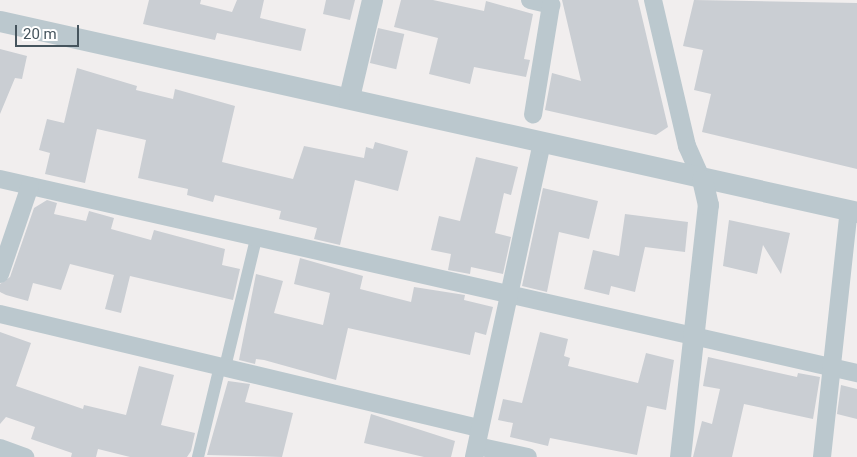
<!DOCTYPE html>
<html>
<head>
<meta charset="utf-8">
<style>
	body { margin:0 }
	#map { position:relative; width:857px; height:457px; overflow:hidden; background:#f1eeee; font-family:Roboto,sans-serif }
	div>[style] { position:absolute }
	.building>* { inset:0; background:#caced3; transform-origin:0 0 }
	.pedestrian>* { height:12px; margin:-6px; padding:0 6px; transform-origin:6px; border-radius:6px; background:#bbc8ce }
	.minor>* { height:18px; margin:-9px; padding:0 9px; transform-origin:9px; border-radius:9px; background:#bbc8ce }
	.tertiary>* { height:21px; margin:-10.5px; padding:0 10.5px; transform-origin:10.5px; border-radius:10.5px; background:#bbc8ce }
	span { translate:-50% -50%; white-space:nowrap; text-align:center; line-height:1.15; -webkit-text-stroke:4px #fff; paint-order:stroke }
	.scale { position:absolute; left:15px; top:25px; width:64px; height:22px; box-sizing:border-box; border:2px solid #45545d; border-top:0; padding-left:6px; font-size:15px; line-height:18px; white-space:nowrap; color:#45545d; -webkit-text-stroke:4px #fff; paint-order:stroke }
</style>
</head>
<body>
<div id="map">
	<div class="building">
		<i style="clip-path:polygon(149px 0,201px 0,200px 4px,232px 12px,237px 0,264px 0,260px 18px,306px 29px,301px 51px,217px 33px,215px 40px,143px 24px)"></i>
		<i style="clip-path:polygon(326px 0,355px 0,350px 20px,323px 14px)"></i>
		<i style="clip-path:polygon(401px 0,433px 0,484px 11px,486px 1px,533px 14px,524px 59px,530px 60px,526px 77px,474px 67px,470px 84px,429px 74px,438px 38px,394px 27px)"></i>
		<i style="clip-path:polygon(562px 0,638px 0,668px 127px,656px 135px,545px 110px,552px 73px,581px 81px)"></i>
		<i style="clip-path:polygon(694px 0,857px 3px,857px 169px,702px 132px,711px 94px,694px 90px,703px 50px,683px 46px)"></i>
		<i style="left:378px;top:28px;width:27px;height:36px;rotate:13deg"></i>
		<i style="clip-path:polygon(0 49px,27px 56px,22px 79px,15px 78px,0 114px)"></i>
		<i style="clip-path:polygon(77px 68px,137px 86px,136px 90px,173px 99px,175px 89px,235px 106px,222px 162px,293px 179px,304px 146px,364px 158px,366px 147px,373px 149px,375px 142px,408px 151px,398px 191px,355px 180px,340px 245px,314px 239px,317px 228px,279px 219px,281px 211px,215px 195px,213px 202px,187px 195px,188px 189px,138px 178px,146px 140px,97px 129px,85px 183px,45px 174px,50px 153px,39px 150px,47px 119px,64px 123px)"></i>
		<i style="clip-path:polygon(476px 157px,518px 167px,511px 195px,504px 193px,495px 233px,511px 237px,503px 274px,471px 267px,470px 274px,448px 270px,451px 254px,431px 250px,439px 216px,460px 221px)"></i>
		<i style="clip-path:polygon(543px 188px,598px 201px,589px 239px,559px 232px,547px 292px,522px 286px)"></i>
		<i style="clip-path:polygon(47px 200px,57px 203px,54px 214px,86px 221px,89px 211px,114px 218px,111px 229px,151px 240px,154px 230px,225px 249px,222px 265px,240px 269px,233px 300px,130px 276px,121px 313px,105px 309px,114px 275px,70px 264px,61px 290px,33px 283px,28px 301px,6px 295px,0 292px,0 284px,10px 277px,34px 208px)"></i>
		<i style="clip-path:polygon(625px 214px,688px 222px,685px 252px,645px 247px,635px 292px,611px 286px,609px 295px,584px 289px,593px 250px,619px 256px)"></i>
		<i style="clip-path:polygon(729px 220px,790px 233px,781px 274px,763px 245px,757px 274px,723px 266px)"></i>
		<i style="clip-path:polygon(300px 258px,363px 276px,360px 289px,411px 302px,414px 287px,465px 295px,464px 300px,493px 307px,486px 335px,475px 332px,470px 355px,348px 328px,336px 380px,264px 360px,256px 359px,255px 364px,239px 360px,256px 274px,283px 281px,274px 313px,323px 325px,330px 293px,294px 284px)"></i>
		<i style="clip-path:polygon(0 332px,31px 343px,16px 386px,83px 409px,84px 405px,126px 415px,139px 366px,174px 375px,161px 425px,195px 433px,191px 451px,187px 457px,130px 457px,98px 449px,96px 457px,71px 457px,72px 453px,31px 439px,35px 427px,6px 417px,0 424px)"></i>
		<i style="clip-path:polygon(540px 332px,568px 339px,564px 356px,570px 358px,568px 366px,638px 383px,646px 353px,674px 360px,666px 410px,647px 406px,637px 455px,550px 438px,548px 446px,510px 437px,513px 423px,498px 420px,503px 399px,522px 403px)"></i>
		<i style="clip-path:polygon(708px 357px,797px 377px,798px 373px,820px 377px,813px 419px,744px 404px,732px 457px,693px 457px,702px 421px,712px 424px,720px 389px,703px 386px)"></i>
		<i style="clip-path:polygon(228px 381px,250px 384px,245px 402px,293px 413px,282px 457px,207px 455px)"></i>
		<i style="clip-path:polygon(841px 385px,857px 389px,857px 419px,837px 414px)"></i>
		<i style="clip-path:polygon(371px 414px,455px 441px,451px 457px,424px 457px,364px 443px)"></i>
	</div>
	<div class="pedestrian">
		<i style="left:225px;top:367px;width:132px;rotate:-76.4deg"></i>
		<i style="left:198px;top:457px;width:94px;rotate:-76.4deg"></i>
	</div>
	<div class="minor">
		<i style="left:530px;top:0;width:22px;rotate:13deg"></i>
		<i style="left:551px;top:5px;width:111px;rotate:99.3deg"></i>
		<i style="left:653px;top:0;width:150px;rotate:76.9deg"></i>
		<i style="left:687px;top:146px;width:37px;rotate:66deg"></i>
		<i style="left:0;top:179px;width:879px;rotate:12.76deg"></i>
		<i style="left:0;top:274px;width:93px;rotate:-71.2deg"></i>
		<i style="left:0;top:314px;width:493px;rotate:13.4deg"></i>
		<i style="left:477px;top:446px;width:52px;rotate:12.2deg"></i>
		<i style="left:0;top:448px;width:27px;rotate:20deg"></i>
		<i style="left:474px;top:457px;width:322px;rotate:-77.8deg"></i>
		<i style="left:822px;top:457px;width:248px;rotate:-83.8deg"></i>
	</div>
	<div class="tertiary">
		<i style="left:0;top:21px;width:878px;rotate:12.56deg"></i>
		<i style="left:349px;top:97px;width:100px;rotate:-76.7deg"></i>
		<i style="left:680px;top:457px;width:254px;rotate:-83.7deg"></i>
		<i style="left:708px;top:205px;width:26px;rotate:-103deg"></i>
	</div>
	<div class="scale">20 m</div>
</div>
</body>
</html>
